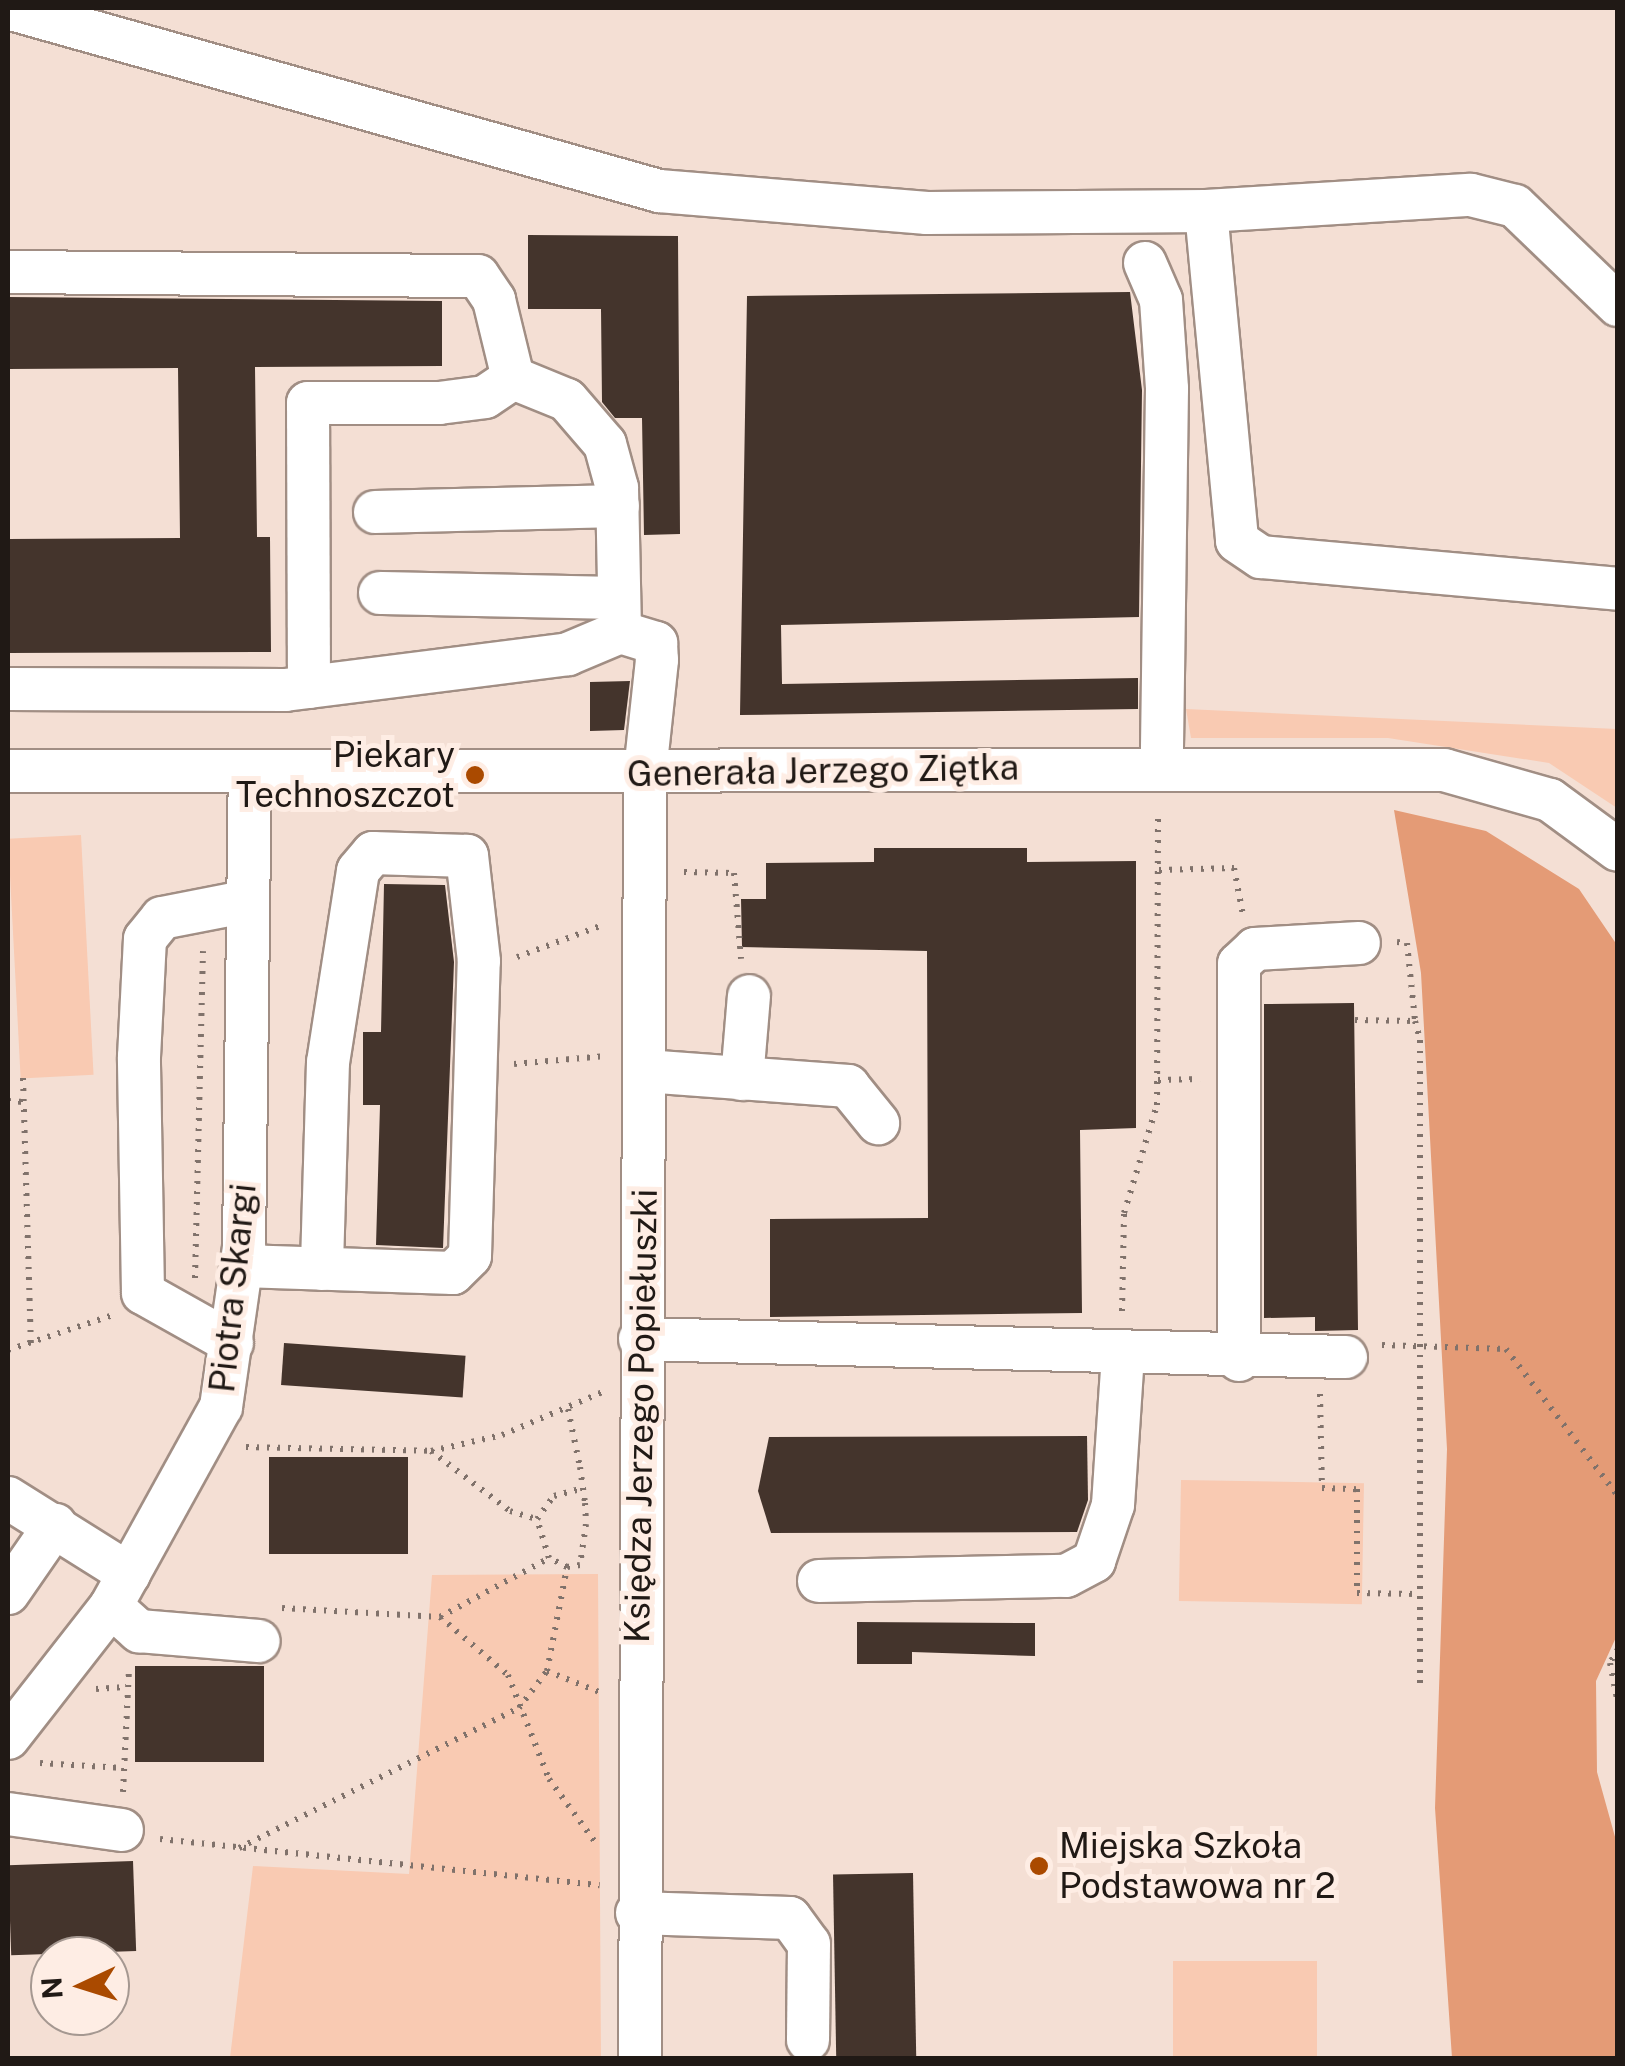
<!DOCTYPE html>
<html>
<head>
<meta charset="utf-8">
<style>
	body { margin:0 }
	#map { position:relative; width:1625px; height:2066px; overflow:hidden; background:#f4dfd4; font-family:"Public Sans",sans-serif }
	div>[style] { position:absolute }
	.green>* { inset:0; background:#f9cab2; transform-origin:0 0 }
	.forest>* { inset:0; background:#e49b76 }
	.building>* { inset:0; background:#44342c; transform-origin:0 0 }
	.path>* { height:6px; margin-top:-3px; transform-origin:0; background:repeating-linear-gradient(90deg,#80726b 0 2.5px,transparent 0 10.5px) }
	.roads { filter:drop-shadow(2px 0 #a18e84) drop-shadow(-2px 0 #a18e84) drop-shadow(0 2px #a18e84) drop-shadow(0 -2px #a18e84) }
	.minor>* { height:42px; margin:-21px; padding:0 21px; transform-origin:21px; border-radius:21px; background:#fff }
	.dots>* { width:28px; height:28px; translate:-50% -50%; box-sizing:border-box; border:5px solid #feede4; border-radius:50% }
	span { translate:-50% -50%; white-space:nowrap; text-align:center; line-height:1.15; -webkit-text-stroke:10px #feede4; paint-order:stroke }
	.poi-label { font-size:35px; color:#201915 }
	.right { translate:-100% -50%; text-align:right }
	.left { translate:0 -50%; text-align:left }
	.street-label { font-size:35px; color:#201915 }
	.frame { position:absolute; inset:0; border:10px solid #201915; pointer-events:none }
	.north { position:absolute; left:30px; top:1936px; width:100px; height:100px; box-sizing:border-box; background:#feede4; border:2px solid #a59891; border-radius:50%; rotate:266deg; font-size:28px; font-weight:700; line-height:40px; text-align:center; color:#201915 }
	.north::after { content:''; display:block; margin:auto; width:35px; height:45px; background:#aa4a00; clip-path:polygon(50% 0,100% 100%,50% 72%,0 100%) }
</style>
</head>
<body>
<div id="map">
	<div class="green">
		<i style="clip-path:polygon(1186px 709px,1617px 729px,1617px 808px,1549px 763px,1388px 738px,1191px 738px)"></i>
		<i style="left:81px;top:835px;width:240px;height:73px;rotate:87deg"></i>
		<i style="left:1181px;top:1480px;width:183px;height:121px;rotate:1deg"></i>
		<i style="clip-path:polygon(598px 1574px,601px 2058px,230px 2058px,253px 1866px,409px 1874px,432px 1575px)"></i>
		<i style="left:1317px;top:1961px;width:97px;height:144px;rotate:90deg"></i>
	</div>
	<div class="forest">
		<i style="clip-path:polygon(1394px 810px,1486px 831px,1579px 889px,1617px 945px,1618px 1633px,1596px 1681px,1597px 1772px,1617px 1844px,1617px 2058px,1452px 2058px,1435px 1808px,1447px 1449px,1421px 973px)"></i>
	</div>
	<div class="building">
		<i style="clip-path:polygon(528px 235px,678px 236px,680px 534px,644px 535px,642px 418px,615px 418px,602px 402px,601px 309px,528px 309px)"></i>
		<i style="clip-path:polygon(1130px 292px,1142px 390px,1139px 617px,781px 625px,782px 684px,1138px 678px,1138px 709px,740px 715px,747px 296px)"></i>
		<i style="clip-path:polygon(8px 297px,442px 301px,442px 366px,255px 367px,257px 537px,270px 537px,271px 652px,8px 653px,8px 539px,180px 538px,178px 368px,8px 369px)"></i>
		<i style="clip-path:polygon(630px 681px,624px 730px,590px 731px,590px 682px)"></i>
		<i style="clip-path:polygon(874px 848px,1027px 848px,1027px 862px,1136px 861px,1136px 1128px,1080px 1130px,1082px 1313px,770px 1317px,770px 1219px,928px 1218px,927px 951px,742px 947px,741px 899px,766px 899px,766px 863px,874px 862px)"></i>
		<i style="clip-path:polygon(384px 884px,445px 885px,454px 962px,443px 1248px,376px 1245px,380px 1105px,363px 1105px,363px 1032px,381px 1032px)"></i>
		<i style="clip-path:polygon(1354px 1003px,1358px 1330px,1315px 1331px,1315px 1317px,1264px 1318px,1264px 1004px)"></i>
		<i style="left:284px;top:1343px;width:182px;height:42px;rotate:4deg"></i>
		<i style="clip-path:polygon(1087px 1436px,1088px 1500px,1077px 1532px,771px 1533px,758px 1491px,769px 1437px)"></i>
		<i style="left:408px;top:1457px;width:97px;height:139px;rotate:90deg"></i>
		<i style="clip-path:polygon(857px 1622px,1035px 1623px,1035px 1656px,912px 1652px,912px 1664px,857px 1664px)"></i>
		<i style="left:135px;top:1666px;width:129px;height:96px"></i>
		<i style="left:133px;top:1861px;width:90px;height:125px;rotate:88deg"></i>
		<i style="left:913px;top:1873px;width:185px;height:80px;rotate:89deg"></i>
	</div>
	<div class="path">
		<i style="left:1159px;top:870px;width:75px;rotate:-1.5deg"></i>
		<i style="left:1234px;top:868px;width:48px;rotate:79.2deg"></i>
		<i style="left:684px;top:872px;width:50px;rotate:1.1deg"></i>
		<i style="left:734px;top:873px;width:86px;rotate:85.3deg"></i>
		<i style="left:1397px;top:942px;width:10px;rotate:6deg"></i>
		<i style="left:1407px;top:943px;width:78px;rotate:84.1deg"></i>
		<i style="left:517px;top:957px;width:92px;rotate:-20.4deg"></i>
		<i style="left:1355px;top:1020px;width:60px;rotate:1deg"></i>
		<i style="left:1415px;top:1021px;width:20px;rotate:75deg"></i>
		<i style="left:1420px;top:1040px;width:643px;rotate:90deg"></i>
		<i style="left:514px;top:1064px;width:92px;rotate:-5deg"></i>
		<i style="left:23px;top:1078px;width:268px;rotate:88.3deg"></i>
		<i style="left:1158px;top:1080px;width:42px;rotate:-1.4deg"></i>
		<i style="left:8px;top:1101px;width:16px;rotate:4deg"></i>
		<i style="left:195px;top:1278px;width:327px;rotate:-88.6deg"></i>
		<i style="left:1122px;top:1311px;width:98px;rotate:-88.8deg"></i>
		<i style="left:1124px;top:1213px;width:113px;rotate:-73deg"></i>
		<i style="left:1157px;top:1105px;width:294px;rotate:-89.8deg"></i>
		<i style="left:1382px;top:1345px;width:124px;rotate:1.8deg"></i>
		<i style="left:1506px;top:1349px;width:185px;rotate:52.7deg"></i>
		<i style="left:8px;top:1350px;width:108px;rotate:-18.4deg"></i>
		<i style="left:1320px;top:1394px;width:94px;rotate:88.8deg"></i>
		<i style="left:1322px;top:1488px;width:35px;rotate:2deg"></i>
		<i style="left:1357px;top:1489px;width:104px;rotate:90deg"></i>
		<i style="left:1357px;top:1593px;width:59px;rotate:1deg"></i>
		<i style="left:568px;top:1409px;width:59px;rotate:78.3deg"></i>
		<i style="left:580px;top:1467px;width:36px;rotate:82deg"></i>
		<i style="left:585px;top:1503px;width:21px;rotate:87deg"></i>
		<i style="left:586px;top:1524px;width:41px;rotate:98.3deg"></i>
		<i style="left:580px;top:1565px;width:13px;rotate:171deg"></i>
		<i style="left:567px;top:1567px;width:20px;rotate:-153deg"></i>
		<i style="left:549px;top:1558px;width:41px;rotate:-107.1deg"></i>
		<i style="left:537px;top:1519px;width:29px;rotate:-54deg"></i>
		<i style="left:554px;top:1496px;width:30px;rotate:-15deg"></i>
		<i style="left:246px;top:1447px;width:185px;rotate:1.2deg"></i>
		<i style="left:431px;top:1451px;width:73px;rotate:-12.7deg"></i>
		<i style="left:502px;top:1435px;width:110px;rotate:-23.1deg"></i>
		<i style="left:431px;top:1451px;width:99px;rotate:37.2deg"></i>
		<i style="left:510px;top:1511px;width:28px;rotate:17deg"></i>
		<i style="left:282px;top:1608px;width:158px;rotate:3.3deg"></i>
		<i style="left:440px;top:1617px;width:89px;rotate:40.5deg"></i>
		<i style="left:508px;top:1675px;width:112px;rotate:68.5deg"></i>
		<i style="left:549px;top:1779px;width:83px;rotate:53.8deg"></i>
		<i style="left:440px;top:1617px;width:124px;rotate:-28.4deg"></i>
		<i style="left:1618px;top:1649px;width:16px;rotate:120deg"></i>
		<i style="left:1610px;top:1663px;width:42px;rotate:79deg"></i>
		<i style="left:547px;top:1671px;width:59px;rotate:21.8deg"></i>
		<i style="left:96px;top:1689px;width:29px;rotate:-4deg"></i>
		<i style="left:40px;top:1763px;width:83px;rotate:3.4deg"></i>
		<i style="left:123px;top:1792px;width:122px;rotate:-87.2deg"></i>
		<i style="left:160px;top:1839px;width:442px;rotate:6deg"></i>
		<i style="left:239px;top:1848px;width:313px;rotate:-26.6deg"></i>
		<i style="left:519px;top:1708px;width:46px;rotate:-52.9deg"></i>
		<i style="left:547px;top:1671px;width:106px;rotate:-79.1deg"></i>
	</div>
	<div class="roads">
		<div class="minor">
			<i style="left:8px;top:8px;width:676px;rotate:15.7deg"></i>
			<i style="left:659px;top:191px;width:269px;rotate:4.7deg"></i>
			<i style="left:927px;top:213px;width:279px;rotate:-0.4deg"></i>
			<i style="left:1206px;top:211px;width:265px;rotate:-3.5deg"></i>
			<i style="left:1471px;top:195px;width:45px;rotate:14deg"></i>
			<i style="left:1515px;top:206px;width:143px;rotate:43.9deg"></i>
			<i style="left:1206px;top:211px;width:331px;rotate:84.6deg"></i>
			<i style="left:1237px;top:541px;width:29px;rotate:34deg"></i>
			<i style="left:1261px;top:557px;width:358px;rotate:5.1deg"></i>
			<i style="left:1145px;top:263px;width:40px;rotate:66.6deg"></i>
			<i style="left:1161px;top:300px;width:89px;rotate:86.1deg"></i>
			<i style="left:1167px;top:389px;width:379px;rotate:90.8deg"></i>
			<i style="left:8px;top:272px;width:470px;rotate:0.5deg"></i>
			<i style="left:478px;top:276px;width:29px;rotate:56deg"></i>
			<i style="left:494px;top:300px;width:80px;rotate:76.3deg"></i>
			<i style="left:513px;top:378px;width:58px;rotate:22.2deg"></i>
			<i style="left:567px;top:400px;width:58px;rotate:49.2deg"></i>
			<i style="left:605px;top:444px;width:46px;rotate:74.7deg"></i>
			<i style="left:617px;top:488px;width:144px;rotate:88.8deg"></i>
			<i style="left:620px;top:632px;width:38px;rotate:17deg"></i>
			<i style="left:656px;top:643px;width:17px;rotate:87deg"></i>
			<i style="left:657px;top:660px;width:114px;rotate:96.1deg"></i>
			<i style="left:645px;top:773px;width:1285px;rotate:90.22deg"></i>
			<i style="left:375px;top:512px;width:243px;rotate:-1.4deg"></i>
			<i style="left:380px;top:593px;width:239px;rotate:1.2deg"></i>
			<i style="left:309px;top:687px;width:284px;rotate:-90.2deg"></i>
			<i style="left:308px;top:403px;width:131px"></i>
			<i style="left:439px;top:403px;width:46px;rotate:-7.4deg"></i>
			<i style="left:485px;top:397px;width:34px;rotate:-34deg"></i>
			<i style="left:8px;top:689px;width:277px;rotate:0.2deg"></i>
			<i style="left:285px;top:690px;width:285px;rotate:-7.2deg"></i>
			<i style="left:568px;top:654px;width:56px;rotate:-22.9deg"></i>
			<i style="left:8px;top:771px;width:1436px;rotate:-0.04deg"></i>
			<i style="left:1444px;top:770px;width:110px;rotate:15.8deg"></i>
			<i style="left:1550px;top:800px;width:84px;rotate:36.3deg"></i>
			<i style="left:645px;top:1071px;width:204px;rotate:4.2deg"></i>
			<i style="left:848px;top:1086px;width:48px;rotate:51deg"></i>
			<i style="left:742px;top:1079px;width:83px;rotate:-85.2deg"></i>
			<i style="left:242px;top:1266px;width:211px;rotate:1.9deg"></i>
			<i style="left:453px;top:1273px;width:24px;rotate:-45deg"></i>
			<i style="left:470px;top:1256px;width:295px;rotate:-88.3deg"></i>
			<i style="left:479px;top:961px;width:106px;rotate:-96.5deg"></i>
			<i style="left:467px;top:856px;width:94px;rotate:-178.2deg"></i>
			<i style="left:373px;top:853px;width:23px;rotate:130deg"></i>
			<i style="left:358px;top:871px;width:193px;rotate:98.9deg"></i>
			<i style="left:328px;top:1062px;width:207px;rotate:91.7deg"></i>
			<i style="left:640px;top:1339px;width:706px;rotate:1.46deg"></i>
			<i style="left:232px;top:1343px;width:102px;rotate:-150.7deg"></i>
			<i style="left:143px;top:1293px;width:236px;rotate:-91deg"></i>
			<i style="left:139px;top:1057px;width:118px;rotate:-87.1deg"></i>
			<i style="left:145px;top:939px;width:27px;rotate:-51deg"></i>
			<i style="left:162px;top:918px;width:84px;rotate:-11deg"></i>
			<i style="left:1239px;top:1360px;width:396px;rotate:-90deg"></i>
			<i style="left:1239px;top:964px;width:22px;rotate:-43deg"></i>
			<i style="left:1255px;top:949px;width:104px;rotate:-3.3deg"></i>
			<i style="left:8px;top:1498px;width:143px;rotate:32.1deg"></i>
			<i style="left:819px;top:1581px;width:247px;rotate:-1.2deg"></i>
			<i style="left:1066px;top:1576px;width:32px;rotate:-28deg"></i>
			<i style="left:1094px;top:1561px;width:59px;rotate:-71.3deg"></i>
			<i style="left:1113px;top:1505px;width:149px;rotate:-86.2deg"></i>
			<i style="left:8px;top:1593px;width:83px;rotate:-55.3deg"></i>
			<i style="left:111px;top:1606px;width:38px;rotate:42deg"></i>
			<i style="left:139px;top:1631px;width:120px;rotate:4.8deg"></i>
			<i style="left:8px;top:1738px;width:167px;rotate:-52deg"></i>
			<i style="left:111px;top:1606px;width:227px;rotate:-61.1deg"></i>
			<i style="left:221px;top:1407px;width:161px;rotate:-81.8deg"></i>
			<i style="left:244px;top:1248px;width:475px;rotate:-89.3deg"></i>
			<i style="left:8px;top:1814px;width:115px;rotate:8deg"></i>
			<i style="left:637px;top:1913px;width:153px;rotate:1.9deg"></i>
			<i style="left:790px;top:1918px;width:32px;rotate:54deg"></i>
			<i style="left:809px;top:1944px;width:96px;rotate:90.6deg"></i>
		</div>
	</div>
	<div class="dots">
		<i style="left:475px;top:775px;background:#aa4a00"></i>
		<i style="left:1039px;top:1866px;background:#aa4a00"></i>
	</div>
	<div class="poi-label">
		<span class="right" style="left:455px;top:775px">Piekary<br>Technoszczot</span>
		<span class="left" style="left:1059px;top:1866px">Miejska Szkoła<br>Podstawowa nr 2</span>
	</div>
	<div class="street-label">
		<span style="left:823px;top:771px;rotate:-1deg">Generała Jerzego Ziętka</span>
		<span style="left:233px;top:1288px;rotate:-84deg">Piotra Skargi</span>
		<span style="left:641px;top:1416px;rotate:-89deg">Księdza Jerzego Popiełuszki</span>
	</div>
	<div class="frame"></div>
	<div class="north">N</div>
</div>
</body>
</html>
